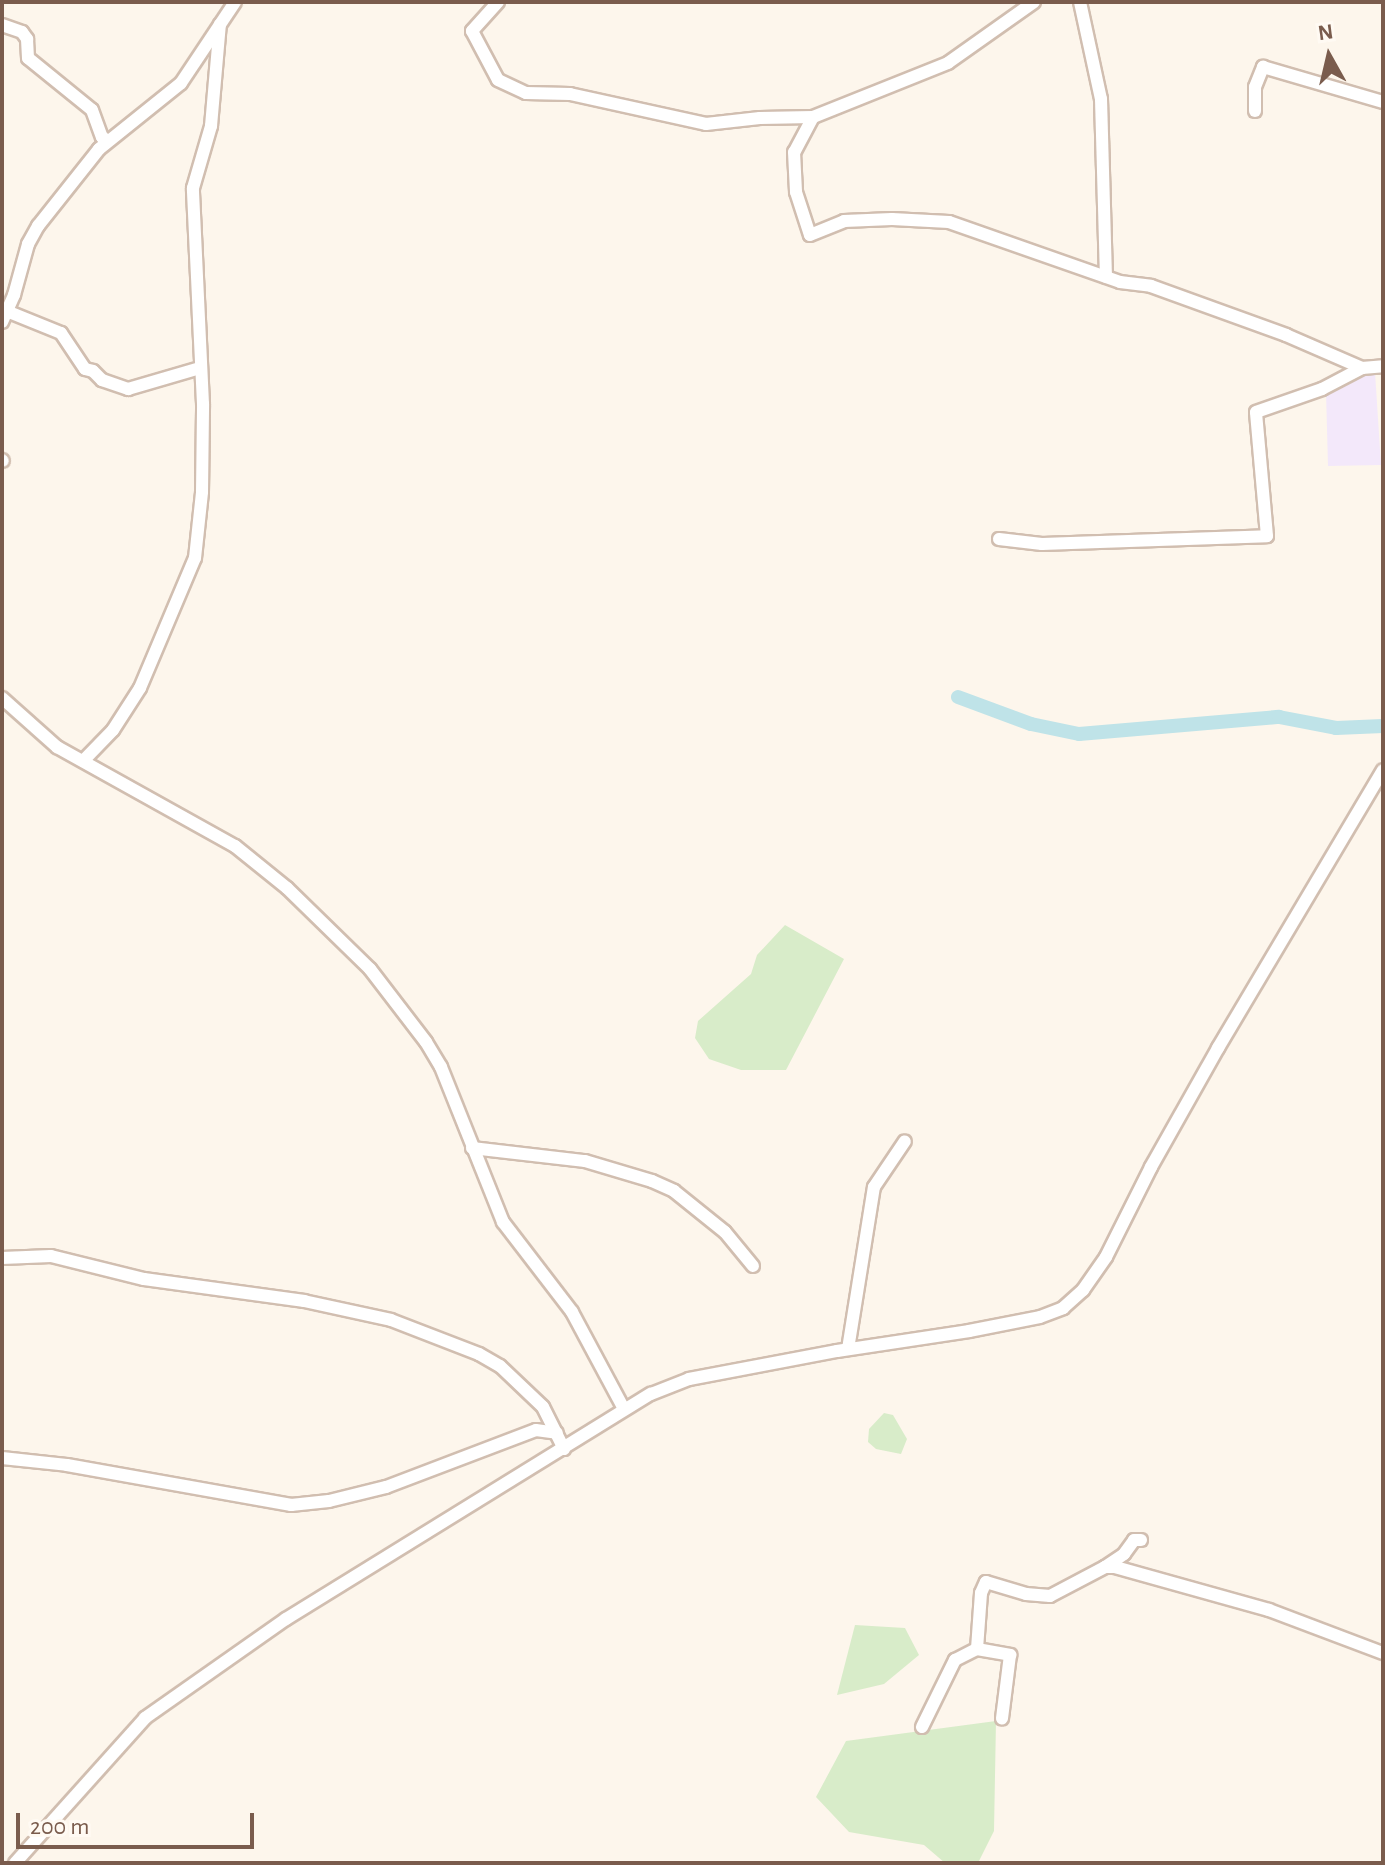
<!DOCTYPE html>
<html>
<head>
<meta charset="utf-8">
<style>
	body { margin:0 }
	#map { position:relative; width:1385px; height:1865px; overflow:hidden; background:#fdf6ec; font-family:"Alegreya Sans",sans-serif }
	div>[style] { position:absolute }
	.education>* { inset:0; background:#f3e8fa }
	.green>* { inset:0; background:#d8ecc9 }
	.river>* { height:14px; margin:-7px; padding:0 7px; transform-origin:7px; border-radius:7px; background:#bfe3e8 }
	.roads { filter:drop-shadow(2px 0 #d1beb0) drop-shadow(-2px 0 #d1beb0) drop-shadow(0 2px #d1beb0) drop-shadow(0 -2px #d1beb0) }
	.minor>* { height:12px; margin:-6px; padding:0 6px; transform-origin:6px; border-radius:6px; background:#fff }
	span { translate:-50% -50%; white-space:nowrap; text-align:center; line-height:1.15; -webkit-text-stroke:7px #fffaf3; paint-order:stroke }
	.frame { position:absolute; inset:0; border:4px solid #7a5c4d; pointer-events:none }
	.north { position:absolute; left:1289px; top:16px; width:80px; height:80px; -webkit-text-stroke:6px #fffaf3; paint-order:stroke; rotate:352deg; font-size:22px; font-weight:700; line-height:32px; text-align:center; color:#7a5c4d }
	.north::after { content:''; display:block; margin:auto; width:28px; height:36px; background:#7a5c4d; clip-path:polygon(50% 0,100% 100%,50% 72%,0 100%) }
	.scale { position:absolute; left:16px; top:1813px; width:238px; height:36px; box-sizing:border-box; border:4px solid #7a5c4d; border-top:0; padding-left:10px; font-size:24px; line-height:28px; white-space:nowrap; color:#7a5c4d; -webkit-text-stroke:6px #fffaf3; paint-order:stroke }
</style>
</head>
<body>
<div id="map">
	<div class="education">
		<i style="clip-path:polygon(1375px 372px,1381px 465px,1328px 466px,1326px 392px,1358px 373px)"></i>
	</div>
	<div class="green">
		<i style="clip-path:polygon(785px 925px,844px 959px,786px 1070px,741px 1070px,709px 1059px,695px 1038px,698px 1021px,751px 974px,757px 955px)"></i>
		<i style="clip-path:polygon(884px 1413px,893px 1415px,907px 1439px,901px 1454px,876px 1449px,868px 1442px,869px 1429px)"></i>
		<i style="clip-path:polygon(855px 1625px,905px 1628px,919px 1655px,884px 1684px,837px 1695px)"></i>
		<i style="clip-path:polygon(996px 1721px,994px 1831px,978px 1863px,945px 1863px,924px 1845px,849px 1832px,816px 1797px,846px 1741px)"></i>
	</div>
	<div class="river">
		<i style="left:958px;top:697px;width:78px;rotate:20.3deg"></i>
		<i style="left:1031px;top:724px;width:49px;rotate:11.8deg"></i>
		<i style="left:1079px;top:734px;width:201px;rotate:-4.9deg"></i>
		<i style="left:1279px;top:717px;width:58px;rotate:10.9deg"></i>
		<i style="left:1336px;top:728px;width:47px;rotate:-2.4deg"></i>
	</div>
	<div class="roads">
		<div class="minor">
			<i style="left:498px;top:2px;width:39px;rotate:132deg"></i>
			<i style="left:472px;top:31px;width:55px;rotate:62deg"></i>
			<i style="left:498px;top:80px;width:31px;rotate:25deg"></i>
			<i style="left:526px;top:93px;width:44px;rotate:1.3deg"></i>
			<i style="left:570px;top:94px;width:139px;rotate:12.4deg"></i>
			<i style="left:706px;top:124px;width:54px;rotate:-6.3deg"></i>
			<i style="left:760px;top:118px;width:53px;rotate:-1.1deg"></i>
			<i style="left:1034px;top:2px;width:105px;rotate:144.7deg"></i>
			<i style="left:948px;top:63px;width:145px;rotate:158.2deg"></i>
			<i style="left:813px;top:117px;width:40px;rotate:118deg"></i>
			<i style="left:794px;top:152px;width:40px;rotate:87.1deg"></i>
			<i style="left:796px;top:192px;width:45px;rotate:72deg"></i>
			<i style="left:810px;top:235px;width:37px;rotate:-22deg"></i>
			<i style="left:844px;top:221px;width:48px;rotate:-2.4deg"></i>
			<i style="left:892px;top:219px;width:57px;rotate:3deg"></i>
			<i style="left:949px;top:222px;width:181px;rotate:19.3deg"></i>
			<i style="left:1120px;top:282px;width:31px;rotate:7deg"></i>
			<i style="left:1151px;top:286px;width:144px;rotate:19.9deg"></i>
			<i style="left:1286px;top:335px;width:83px;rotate:23.5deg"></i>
			<i style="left:1080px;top:2px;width:99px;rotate:77.8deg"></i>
			<i style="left:1101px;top:99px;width:178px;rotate:88.4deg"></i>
			<i style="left:2px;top:25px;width:21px;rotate:19deg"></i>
			<i style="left:22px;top:32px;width:9px;rotate:54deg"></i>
			<i style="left:27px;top:39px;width:19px;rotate:87deg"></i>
			<i style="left:28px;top:58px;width:82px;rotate:39.1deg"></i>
			<i style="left:92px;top:110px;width:29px;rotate:70deg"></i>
			<i style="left:102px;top:137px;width:7px;rotate:34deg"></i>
			<i style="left:1255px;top:111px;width:24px;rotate:-90deg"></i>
			<i style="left:1255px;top:87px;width:22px;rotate:-68deg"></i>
			<i style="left:1263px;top:67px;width:125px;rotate:16.3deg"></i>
			<i style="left:9px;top:312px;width:56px;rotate:22deg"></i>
			<i style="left:61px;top:333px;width:43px;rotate:56.3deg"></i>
			<i style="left:85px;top:369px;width:8px;rotate:14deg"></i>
			<i style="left:93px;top:371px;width:13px;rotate:45deg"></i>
			<i style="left:102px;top:380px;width:28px;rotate:19deg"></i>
			<i style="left:128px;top:389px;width:75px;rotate:-16.3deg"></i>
			<i style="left:2px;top:322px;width:30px;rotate:-66deg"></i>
			<i style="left:14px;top:295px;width:53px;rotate:-74.6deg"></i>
			<i style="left:28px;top:244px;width:21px;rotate:-61deg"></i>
			<i style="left:38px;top:226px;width:98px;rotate:-51.6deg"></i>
			<i style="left:99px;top:149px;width:105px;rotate:-38.8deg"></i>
			<i style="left:181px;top:83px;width:97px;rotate:-56.3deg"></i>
			<i style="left:2px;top:460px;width:1px;rotate:45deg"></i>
			<i style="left:999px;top:539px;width:43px;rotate:6.6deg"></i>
			<i style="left:1042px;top:544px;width:225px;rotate:-2deg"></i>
			<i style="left:1267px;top:536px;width:124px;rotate:-95.1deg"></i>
			<i style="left:1256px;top:412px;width:70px;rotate:-19.2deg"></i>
			<i style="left:1322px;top:389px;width:45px;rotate:-27.7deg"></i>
			<i style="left:1362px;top:368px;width:21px;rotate:-5deg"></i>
			<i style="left:2px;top:698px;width:74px;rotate:41.7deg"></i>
			<i style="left:57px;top:747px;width:204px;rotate:29.1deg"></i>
			<i style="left:235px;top:846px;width:67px;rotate:38.9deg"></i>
			<i style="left:287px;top:888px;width:116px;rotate:44.3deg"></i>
			<i style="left:370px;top:969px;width:92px;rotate:52.5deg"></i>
			<i style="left:426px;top:1042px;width:29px;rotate:59deg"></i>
			<i style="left:441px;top:1067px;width:167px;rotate:68.2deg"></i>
			<i style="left:503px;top:1222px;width:113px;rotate:52.5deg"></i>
			<i style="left:572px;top:1312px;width:110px;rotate:61.8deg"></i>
			<i style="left:83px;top:761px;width:43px;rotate:-45.9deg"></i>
			<i style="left:113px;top:730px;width:50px;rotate:-57.3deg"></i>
			<i style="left:140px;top:688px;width:141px;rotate:-67.1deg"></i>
			<i style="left:195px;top:558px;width:66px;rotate:-83.9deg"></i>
			<i style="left:202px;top:492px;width:88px;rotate:-89.3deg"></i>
			<i style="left:203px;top:404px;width:216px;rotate:-92.7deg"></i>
			<i style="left:193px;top:188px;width:65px;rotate:-73.8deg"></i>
			<i style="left:211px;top:126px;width:102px;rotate:-85deg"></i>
			<i style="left:472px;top:1148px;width:114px;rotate:6.6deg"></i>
			<i style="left:585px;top:1161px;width:70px;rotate:16.6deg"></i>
			<i style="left:652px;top:1181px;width:24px;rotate:24deg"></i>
			<i style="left:674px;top:1191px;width:65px;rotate:38.8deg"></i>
			<i style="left:725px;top:1232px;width:44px;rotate:50.5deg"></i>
			<i style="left:2px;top:1258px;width:49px;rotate:-2.3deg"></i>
			<i style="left:51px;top:1256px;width:96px;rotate:13.9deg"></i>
			<i style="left:144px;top:1279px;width:162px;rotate:7.8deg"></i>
			<i style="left:304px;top:1301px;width:89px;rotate:12.3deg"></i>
			<i style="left:391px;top:1320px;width:94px;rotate:21.1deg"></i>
			<i style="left:479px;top:1354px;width:24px;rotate:30deg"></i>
			<i style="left:500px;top:1366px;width:59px;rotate:43.6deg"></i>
			<i style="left:543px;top:1407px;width:47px;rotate:63.4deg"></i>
			<i style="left:848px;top:1349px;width:164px;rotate:-80.9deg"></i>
			<i style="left:874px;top:1187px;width:55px;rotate:-56deg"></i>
			<i style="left:2px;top:1458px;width:65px;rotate:6.1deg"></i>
			<i style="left:67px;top:1465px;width:228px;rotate:10.1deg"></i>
			<i style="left:291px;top:1505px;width:38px;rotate:-6deg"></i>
			<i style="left:329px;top:1501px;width:59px;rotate:-13.8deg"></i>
			<i style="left:386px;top:1487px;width:160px;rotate:-20.8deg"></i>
			<i style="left:536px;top:1430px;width:21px;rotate:8deg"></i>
			<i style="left:1105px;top:1567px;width:23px;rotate:-34deg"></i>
			<i style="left:1124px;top:1554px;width:17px;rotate:-54deg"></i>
			<i style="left:1134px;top:1540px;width:7px"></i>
			<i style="left:977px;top:1649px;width:34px;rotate:10deg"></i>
			<i style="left:1010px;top:1655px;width:64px;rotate:97.2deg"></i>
			<i style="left:922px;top:1727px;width:75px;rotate:-63.8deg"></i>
			<i style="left:955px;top:1660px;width:25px;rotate:-27deg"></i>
			<i style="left:977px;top:1649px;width:56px;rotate:-85.9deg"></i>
			<i style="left:981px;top:1593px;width:12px;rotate:-66deg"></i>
			<i style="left:986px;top:1582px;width:42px;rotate:16.7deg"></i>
			<i style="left:1026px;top:1594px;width:24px;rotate:5deg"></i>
			<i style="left:1050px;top:1596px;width:62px;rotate:-27.8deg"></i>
			<i style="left:1105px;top:1567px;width:10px"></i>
			<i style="left:1115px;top:1567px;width:160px;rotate:15.6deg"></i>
			<i style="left:1269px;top:1610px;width:122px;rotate:20.7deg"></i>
			<i style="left:15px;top:1863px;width:195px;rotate:-48.1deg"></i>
			<i style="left:145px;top:1718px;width:172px;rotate:-35.1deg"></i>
			<i style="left:286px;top:1619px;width:429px;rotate:-31.7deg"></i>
			<i style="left:651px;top:1394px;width:41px;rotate:-21.5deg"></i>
			<i style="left:689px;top:1379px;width:151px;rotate:-10.7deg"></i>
			<i style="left:837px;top:1351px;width:134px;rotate:-8.6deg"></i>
			<i style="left:969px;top:1331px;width:72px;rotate:-11.2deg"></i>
			<i style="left:1040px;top:1317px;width:25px;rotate:-21deg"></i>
			<i style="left:1063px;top:1308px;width:27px;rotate:-42deg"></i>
			<i style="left:1083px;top:1290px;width:40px;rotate:-55.1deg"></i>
			<i style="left:1106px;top:1257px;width:101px;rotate:-63.4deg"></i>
			<i style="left:1151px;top:1167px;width:137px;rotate:-60.6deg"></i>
			<i style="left:1218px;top:1048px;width:323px;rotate:-59.3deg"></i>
		</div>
	</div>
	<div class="frame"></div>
	<div class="north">N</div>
	<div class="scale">200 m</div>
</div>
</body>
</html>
